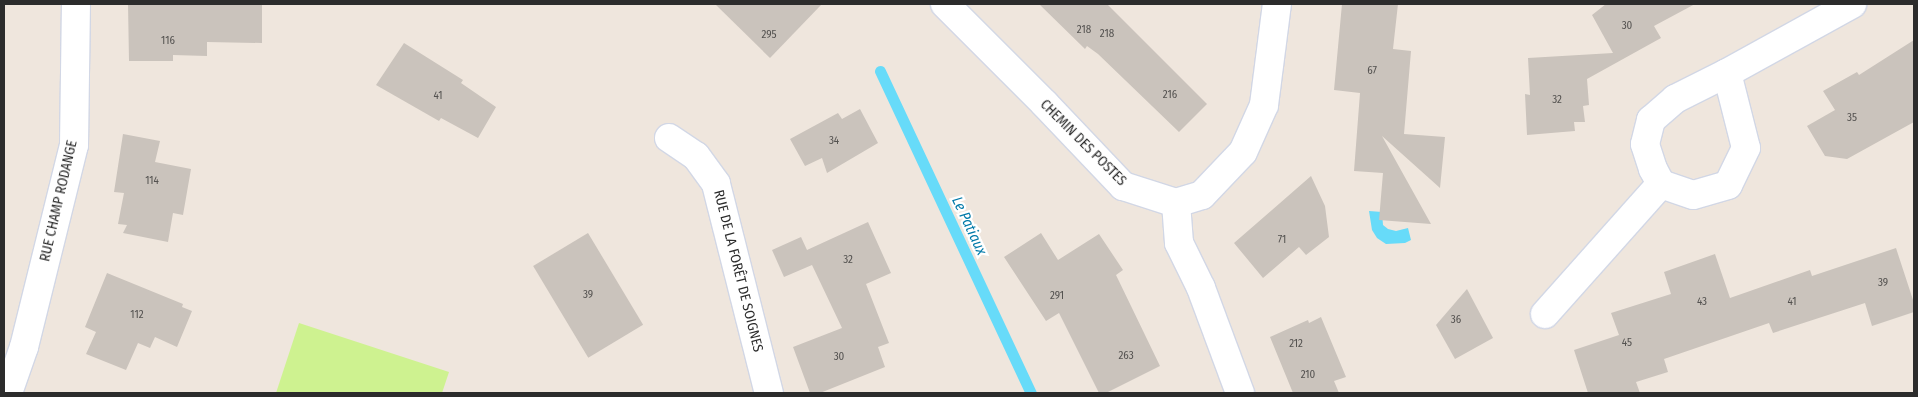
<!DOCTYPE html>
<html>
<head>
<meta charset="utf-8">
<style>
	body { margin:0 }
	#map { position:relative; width:1918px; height:397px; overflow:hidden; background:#efe6dd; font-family:"Fira Sans Condensed",sans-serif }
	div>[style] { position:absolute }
	.pitch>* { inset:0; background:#cef290 }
	.water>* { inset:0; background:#67dbf9 }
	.stream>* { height:11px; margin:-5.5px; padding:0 5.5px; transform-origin:5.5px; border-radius:5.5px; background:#67dbf9 }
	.building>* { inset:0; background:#cac3bc; transform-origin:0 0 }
	.roads { filter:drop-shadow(1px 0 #d2d7e5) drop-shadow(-1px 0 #d2d7e5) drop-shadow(0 1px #d2d7e5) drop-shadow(0 -1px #d2d7e5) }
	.minor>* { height:28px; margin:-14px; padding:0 14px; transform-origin:14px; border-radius:14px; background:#fff }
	span { translate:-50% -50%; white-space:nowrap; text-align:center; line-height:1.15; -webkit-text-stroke:4.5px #fff; paint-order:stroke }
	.number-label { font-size:11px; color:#545250 }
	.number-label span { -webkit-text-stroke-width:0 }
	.street-label { font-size:14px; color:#2c2c2c }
	.water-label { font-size:15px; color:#027aa9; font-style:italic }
	.frame { position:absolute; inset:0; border:5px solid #2c2c2c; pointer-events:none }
</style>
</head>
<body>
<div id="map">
	<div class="pitch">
		<i style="clip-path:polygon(299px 323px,449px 372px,442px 393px,276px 393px)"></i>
	</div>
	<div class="water">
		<i style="clip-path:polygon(1369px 211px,1382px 212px,1383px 225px,1388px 229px,1396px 231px,1408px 228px,1411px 240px,1405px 243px,1386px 244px,1377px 238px,1372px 230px)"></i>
	</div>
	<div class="stream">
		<i style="left:880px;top:71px;width:356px;rotate:64.9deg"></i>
	</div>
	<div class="building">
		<i style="clip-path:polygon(128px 4px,262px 4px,262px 43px,207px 42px,207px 56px,173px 55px,173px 61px,129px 61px)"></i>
		<i style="clip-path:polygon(715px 4px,822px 4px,770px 58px)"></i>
		<i style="clip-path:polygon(1039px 4px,1107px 4px,1207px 104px,1179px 132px,1098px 54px,1087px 46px,1085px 49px)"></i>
		<i style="clip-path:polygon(1342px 4px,1398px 4px,1393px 49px,1411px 51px,1404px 134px,1445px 137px,1440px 188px,1382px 136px,1431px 224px,1379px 220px,1383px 173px,1354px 171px,1360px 93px,1334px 90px)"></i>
		<i style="clip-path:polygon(1606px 4px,1695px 4px,1654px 26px,1661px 38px,1587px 79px,1589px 105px,1583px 106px,1585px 122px,1574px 122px,1575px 131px,1527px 135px,1525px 94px,1530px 95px,1528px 58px,1613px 53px,1592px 15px)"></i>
		<i style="clip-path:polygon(1914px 40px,1914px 122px,1847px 159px,1825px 156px,1807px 126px,1835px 110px,1823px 91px,1857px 72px,1859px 75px)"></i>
		<i style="clip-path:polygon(404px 43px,463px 80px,461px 83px,496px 107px,478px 138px,441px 118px,439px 121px,376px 85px)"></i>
		<i style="clip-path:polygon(860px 109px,878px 143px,827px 173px,822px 158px,805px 166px,790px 139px,838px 113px,842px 119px)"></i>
		<i style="clip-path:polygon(123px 134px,160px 141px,155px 162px,191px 169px,183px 215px,173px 213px,168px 242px,123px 233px,127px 225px,118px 224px,124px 193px,114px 192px)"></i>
		<i style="clip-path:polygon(1311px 176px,1325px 206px,1329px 237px,1306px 255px,1299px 247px,1263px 278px,1234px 243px)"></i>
		<i style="clip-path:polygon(868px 222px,891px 273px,866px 284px,889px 343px,878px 347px,885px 367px,820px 393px,810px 393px,793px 347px,842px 328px,812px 265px,784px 277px,772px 250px,801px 237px,807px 250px)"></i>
		<i style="left:588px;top:233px;width:107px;height:64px;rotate:59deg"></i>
		<i style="clip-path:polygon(1041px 233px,1058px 260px,1099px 234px,1123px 270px,1116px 275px,1160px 366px,1106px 393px,1099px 393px,1059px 313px,1046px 321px,1004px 257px)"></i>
		<i style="clip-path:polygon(1896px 248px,1914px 303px,1914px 312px,1872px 326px,1865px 303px,1773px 333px,1769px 323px,1664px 359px,1668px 372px,1636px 382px,1640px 393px,1588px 393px,1574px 350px,1619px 335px,1611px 313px,1671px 294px,1664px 272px,1715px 254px,1730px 298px,1810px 270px,1812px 276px)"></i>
		<i style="clip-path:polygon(107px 273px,183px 304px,182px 307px,192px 311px,177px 347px,155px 337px,150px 348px,138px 343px,126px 370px,86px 354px,96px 332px,85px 327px)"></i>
		<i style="clip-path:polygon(1467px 289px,1493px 338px,1455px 359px,1436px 325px)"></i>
		<i style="clip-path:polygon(1321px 317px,1346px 377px,1334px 381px,1339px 393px,1293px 393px,1270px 337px,1308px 320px,1309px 323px)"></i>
	</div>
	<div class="roads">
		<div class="minor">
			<i style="left:945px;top:4px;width:140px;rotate:45deg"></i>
			<i style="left:1044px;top:103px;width:115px;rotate:46.4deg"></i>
			<i style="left:1123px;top:186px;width:56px;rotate:17.8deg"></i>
			<i style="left:1727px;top:73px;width:77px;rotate:75.8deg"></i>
			<i style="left:1746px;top:148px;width:41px;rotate:115.9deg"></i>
			<i style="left:1728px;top:185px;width:36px;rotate:164deg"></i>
			<i style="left:1693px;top:195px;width:34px;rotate:-161deg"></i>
			<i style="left:1661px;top:184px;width:17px;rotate:-118deg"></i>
			<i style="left:1653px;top:169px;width:26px;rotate:-108deg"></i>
			<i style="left:1645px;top:144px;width:25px;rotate:-76deg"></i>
			<i style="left:1651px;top:120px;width:32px;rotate:-41deg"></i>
			<i style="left:1675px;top:99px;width:58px;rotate:-26.6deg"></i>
			<i style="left:1727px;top:73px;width:143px;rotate:-28.9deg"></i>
			<i style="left:669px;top:138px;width:32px;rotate:34deg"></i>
			<i style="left:696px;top:156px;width:34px;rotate:54deg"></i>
			<i style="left:716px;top:184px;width:216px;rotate:75.8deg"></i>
			<i style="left:1176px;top:203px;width:27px;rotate:-17deg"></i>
			<i style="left:1202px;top:195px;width:59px;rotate:-46.4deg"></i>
			<i style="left:1243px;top:152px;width:51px;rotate:-65.9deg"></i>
			<i style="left:1264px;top:105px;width:102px;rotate:-82.7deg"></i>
			<i style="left:1176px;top:203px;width:40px;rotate:85.7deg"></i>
			<i style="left:1179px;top:243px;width:50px;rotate:63.9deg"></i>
			<i style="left:1201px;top:288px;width:112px;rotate:69.6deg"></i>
			<i style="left:1545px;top:314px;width:174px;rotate:-48.3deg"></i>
			<i style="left:8px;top:393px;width:49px;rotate:-70.8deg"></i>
			<i style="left:24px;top:347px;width:208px;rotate:-76.1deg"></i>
			<i style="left:74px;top:145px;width:141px;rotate:-89.2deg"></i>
		</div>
	</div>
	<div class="number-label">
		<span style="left:1627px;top:26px">30</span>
		<span style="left:1084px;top:30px">218</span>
		<span style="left:1107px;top:34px">218</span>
		<span style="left:769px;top:35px">295</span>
		<span style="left:168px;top:41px">116</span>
		<span style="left:1372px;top:71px">67</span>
		<span style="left:1170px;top:95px">216</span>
		<span style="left:438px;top:96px">41</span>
		<span style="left:1557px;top:100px">32</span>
		<span style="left:1852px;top:118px">35</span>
		<span style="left:834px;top:141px">34</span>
		<span style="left:152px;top:181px">114</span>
		<span style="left:1282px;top:240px">71</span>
		<span style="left:848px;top:260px">32</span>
		<span style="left:1883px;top:283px">39</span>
		<span style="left:588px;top:295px">39</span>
		<span style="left:1057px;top:296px">291</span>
		<span style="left:1702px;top:302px">43</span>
		<span style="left:1792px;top:302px">41</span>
		<span style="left:137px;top:315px">112</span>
		<span style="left:1456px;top:320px">36</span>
		<span style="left:1627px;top:343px">45</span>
		<span style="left:1296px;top:344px">212</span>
		<span style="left:1126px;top:356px">263</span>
		<span style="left:839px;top:357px">30</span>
		<span style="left:1308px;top:375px">210</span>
	</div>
	<div class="street-label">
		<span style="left:1083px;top:143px;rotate:45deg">CHEMIN DES POSTES</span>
		<span style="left:59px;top:201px;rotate:-77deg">RUE CHAMP RODANGE</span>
		<span style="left:738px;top:271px;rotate:76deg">RUE DE LA FORÊT DE SOIGNES</span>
	</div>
	<div class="water-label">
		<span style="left:969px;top:226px;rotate:65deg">Le Patiaux</span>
	</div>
	<div class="frame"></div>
</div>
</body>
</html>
